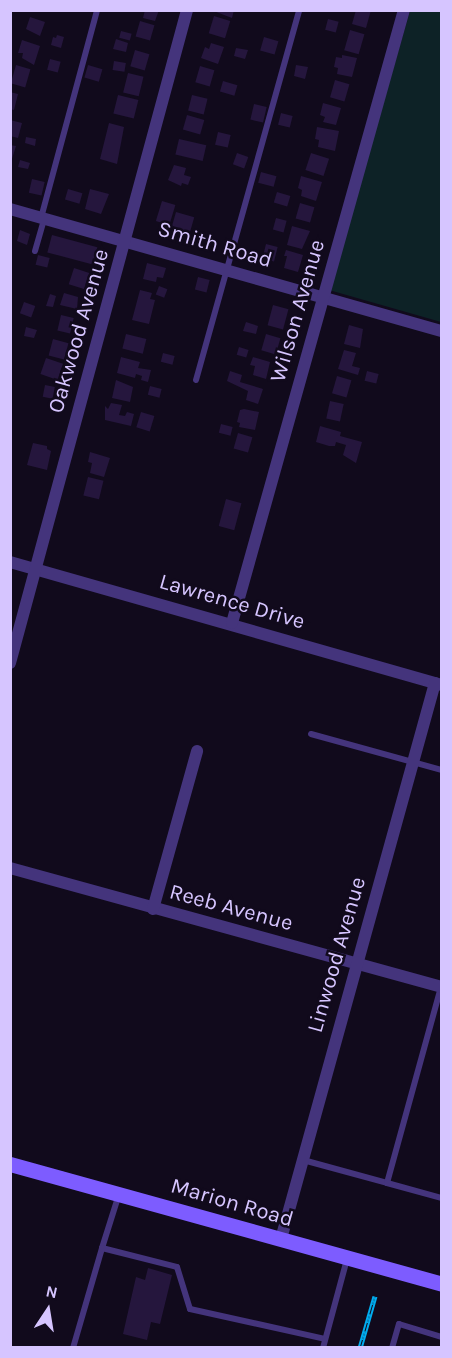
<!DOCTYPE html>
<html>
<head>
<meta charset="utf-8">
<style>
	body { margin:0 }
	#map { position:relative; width:452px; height:1358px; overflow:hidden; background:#110a1c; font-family:Karla,sans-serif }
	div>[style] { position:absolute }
	.green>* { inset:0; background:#0d2226 }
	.building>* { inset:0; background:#25163d; transform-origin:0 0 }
	.lane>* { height:6px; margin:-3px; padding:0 3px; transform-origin:3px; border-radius:3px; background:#44347c }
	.street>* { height:12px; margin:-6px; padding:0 6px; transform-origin:6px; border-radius:6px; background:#44347c }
	.secondary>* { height:15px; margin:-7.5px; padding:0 7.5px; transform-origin:7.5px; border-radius:7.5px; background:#7d5cff }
	.rail>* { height:5px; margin-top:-2.5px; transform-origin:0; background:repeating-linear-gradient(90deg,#110a1c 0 9px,#00adf0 0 18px); box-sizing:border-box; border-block:2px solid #00adf0 }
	span { translate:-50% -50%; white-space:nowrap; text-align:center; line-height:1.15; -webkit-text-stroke:5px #110a1c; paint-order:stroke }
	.street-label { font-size:22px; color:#d6c5ff }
	.frame { position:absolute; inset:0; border:12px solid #d6c5ff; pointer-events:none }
	.north { position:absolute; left:18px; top:1280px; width:60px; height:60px; -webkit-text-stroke:4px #110a1c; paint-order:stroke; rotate:12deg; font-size:16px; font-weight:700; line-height:24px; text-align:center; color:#d6c5ff }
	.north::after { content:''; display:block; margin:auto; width:21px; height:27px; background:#d6c5ff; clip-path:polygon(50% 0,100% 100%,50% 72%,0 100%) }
</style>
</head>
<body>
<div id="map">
	<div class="green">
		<i style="clip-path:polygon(410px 11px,441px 11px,441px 322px,329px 290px)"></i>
	</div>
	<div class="building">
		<i style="clip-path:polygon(145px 10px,159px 10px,155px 21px,143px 18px)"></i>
		<i style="clip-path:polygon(211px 10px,234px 10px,232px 18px)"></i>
		<i style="clip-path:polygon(356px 10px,371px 10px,366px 28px,352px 24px)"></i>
		<i style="left:214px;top:16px;width:17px;height:18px;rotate:17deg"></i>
		<i style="clip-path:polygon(30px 17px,45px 22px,40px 36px,26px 29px)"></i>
		<i style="left:328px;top:19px;width:11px;height:11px;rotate:15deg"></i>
		<i style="left:140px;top:21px;width:15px;height:16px;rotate:16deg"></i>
		<i style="left:350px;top:30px;width:15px;height:21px;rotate:16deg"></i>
		<i style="left:121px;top:31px;width:11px;height:7px;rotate:15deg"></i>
		<i style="clip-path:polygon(57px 35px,64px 37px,61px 48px,51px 45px,53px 37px,56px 38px)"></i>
		<i style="left:264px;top:37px;width:15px;height:14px;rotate:16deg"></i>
		<i style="clip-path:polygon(116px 39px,128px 43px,126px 52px,113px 49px)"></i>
		<i style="clip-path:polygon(22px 40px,40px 46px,34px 65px,22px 58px,23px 53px,18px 53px)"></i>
		<i style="clip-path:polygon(211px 43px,224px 47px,218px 64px,201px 58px,205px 47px,209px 49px)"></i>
		<i style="clip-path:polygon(236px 48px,248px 50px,245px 59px,234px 56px)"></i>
		<i style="left:135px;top:50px;width:15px;height:17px;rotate:16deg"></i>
		<i style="clip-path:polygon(342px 55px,357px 58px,352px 77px,337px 74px,338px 68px,334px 67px,336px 57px,342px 58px)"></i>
		<i style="left:50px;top:59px;width:11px;height:11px;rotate:15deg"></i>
		<i style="left:114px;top:61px;width:12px;height:9px;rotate:9deg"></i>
		<i style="left:16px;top:65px;width:15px;height:19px;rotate:16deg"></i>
		<i style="left:88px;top:65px;width:15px;height:13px;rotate:16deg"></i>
		<i style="clip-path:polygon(296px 65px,308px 67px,305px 79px,294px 76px)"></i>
		<i style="left:200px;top:66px;width:15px;height:17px;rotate:16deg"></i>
		<i style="left:128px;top:73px;width:16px;height:20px;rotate:14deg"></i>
		<i style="left:335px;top:80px;width:15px;height:18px;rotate:16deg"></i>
		<i style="left:223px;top:81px;width:15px;height:11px;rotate:16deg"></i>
		<i style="clip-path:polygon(10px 92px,18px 94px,14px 110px,10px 109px)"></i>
		<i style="left:118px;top:95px;width:21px;height:19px;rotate:14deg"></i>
		<i style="left:192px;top:95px;width:16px;height:16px;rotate:14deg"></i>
		<i style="clip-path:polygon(323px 103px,341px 108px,336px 125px,323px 122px,325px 117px,320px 115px)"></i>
		<i style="left:254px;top:104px;width:13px;height:16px;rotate:13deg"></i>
		<i style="left:281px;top:113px;width:12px;height:12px;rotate:14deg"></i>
		<i style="left:187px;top:115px;width:18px;height:15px;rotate:16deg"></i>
		<i style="clip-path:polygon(10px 120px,22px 123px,18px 138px,10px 136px)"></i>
		<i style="clip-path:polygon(109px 123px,124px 127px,117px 164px,100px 159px)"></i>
		<i style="clip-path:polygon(317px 127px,339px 131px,335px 151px,318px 147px,319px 140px,315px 139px)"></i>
		<i style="left:218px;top:132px;width:13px;height:13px;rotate:13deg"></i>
		<i style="clip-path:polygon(26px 137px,36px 139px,35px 146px,25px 143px)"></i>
		<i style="left:179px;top:139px;width:28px;height:16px;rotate:13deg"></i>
		<i style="clip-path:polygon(10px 145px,16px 146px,11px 162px,10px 162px)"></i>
		<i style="left:237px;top:153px;width:12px;height:12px;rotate:20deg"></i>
		<i style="left:311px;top:153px;width:19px;height:18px;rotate:18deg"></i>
		<i style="clip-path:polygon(20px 160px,30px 163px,28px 169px,18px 167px)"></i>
		<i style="clip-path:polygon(174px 165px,186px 168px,184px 175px,191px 177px,188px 185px,182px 183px,181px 186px,168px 180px)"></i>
		<i style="left:261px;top:172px;width:16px;height:11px;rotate:15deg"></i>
		<i style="clip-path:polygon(301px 176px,322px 182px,316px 201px,301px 196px,302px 190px,298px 188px)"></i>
		<i style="left:32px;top:179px;width:13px;height:14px;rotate:13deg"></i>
		<i style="left:68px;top:189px;width:15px;height:11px;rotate:16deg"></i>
		<i style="clip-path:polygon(90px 189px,109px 194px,101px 214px,85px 209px)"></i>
		<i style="left:277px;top:192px;width:14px;height:11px;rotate:17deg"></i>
		<i style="left:162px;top:201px;width:14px;height:21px;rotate:17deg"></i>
		<i style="left:300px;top:203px;width:15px;height:16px;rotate:16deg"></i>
		<i style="left:176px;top:212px;width:19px;height:16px;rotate:16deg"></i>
		<i style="left:276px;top:218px;width:11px;height:12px;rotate:15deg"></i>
		<i style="clip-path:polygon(292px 226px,310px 231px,302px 249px,287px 245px)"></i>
		<i style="clip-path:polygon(20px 230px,30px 234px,27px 245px,17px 241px)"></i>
		<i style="left:52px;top:235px;width:47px;height:18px;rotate:15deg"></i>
		<i style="left:266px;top:244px;width:12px;height:15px;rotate:14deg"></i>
		<i style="clip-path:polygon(286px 250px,303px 255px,298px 272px,284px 268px,287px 256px,284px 256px)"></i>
		<i style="left:38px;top:255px;width:12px;height:10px;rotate:14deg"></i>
		<i style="clip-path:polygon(147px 263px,166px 268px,163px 278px,157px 277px,156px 282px,143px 279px)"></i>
		<i style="left:74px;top:268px;width:16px;height:17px;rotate:18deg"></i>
		<i style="left:198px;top:277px;width:12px;height:13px;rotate:14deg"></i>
		<i style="left:159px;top:286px;width:9px;height:9px;rotate:21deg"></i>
		<i style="clip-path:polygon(140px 290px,152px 293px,150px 299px,155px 300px,149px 324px,132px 320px)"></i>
		<i style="clip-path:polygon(64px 293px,78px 297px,77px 309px,60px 305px)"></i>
		<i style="clip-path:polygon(50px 294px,56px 296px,53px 307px,46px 306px)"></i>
		<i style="left:24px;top:302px;width:12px;height:12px;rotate:20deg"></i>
		<i style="left:273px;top:305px;width:16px;height:21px;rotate:15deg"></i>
		<i style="left:61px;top:315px;width:13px;height:16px;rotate:13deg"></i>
		<i style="clip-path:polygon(246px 322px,258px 326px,256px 334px,243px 331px)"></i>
		<i style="clip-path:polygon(349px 325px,363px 329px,360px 348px,344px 344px)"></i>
		<i style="clip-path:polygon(26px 327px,37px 330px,34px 338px,24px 336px)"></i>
		<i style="left:126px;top:334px;width:21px;height:15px;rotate:14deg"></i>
		<i style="left:266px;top:334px;width:15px;height:17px;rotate:16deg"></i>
		<i style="left:53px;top:339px;width:16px;height:17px;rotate:15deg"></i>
		<i style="left:239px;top:347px;width:10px;height:8px;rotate:17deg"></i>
		<i style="clip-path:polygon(344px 350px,356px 353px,352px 366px,360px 368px,358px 375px,338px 369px)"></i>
		<i style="left:163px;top:353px;width:12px;height:9px;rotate:14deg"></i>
		<i style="clip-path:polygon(121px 357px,140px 362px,138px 368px,151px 370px,148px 382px,141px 380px,142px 376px,136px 374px,135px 378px,117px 373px)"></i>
		<i style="clip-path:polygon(253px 357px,270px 362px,266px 379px,253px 375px,255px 366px,250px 365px)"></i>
		<i style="left:46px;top:358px;width:18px;height:17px;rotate:19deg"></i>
		<i style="clip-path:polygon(230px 371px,242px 375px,240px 382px,263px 389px,258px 404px,246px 400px,248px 391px,227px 381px)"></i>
		<i style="left:367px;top:371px;width:12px;height:10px;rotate:14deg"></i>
		<i style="left:337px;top:376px;width:15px;height:18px;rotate:16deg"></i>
		<i style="clip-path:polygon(116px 380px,133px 387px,130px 402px,112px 398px)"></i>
		<i style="left:45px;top:385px;width:10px;height:12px;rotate:11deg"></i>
		<i style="left:150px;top:386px;width:12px;height:9px;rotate:14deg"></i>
		<i style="left:330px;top:401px;width:14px;height:18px;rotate:12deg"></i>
		<i style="clip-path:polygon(111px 403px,122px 405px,119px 415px,125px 416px,127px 412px,134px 414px,131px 426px,105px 420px,105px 406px,108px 409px)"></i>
		<i style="clip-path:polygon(244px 409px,259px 412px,255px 430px,239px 427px,240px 423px,237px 422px,240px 410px)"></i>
		<i style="left:141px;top:412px;width:14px;height:16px;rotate:17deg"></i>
		<i style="left:221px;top:424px;width:12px;height:9px;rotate:14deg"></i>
		<i style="clip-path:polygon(320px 426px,341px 432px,340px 436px,362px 442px,356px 463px,343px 455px,346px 445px,336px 442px,335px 446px,329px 446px,316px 442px)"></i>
		<i style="left:238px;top:433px;width:15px;height:16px;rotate:16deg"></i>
		<i style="clip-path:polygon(33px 443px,47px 446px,47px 449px,51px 451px,47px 470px,27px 465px)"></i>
		<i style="clip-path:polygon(90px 452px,110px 458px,104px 477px,90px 473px,92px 463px,88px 462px)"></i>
		<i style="left:88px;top:477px;width:16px;height:19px;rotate:14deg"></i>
		<i style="left:226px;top:499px;width:16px;height:28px;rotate:15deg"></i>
		<i style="clip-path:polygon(148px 1268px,172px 1275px,160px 1324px,151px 1322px,147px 1340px,123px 1334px,136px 1277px,145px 1280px)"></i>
	</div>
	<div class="lane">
		<i style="left:41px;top:218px;width:215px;rotate:-74.9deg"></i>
		<i style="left:35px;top:251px;width:33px;rotate:-74deg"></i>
		<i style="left:196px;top:380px;width:384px;rotate:-74.4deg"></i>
		<i style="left:311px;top:734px;width:136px;rotate:15.4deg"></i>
		<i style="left:303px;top:1160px;width:87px;rotate:15.3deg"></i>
		<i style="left:387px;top:1183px;width:203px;rotate:-74.6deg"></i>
		<i style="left:387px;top:1183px;width:57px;rotate:15.3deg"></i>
		<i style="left:102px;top:1248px;width:57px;rotate:-72.5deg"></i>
		<i style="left:73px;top:1348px;width:104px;rotate:-73.8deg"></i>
		<i style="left:102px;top:1248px;width:77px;rotate:14.2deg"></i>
		<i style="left:177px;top:1267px;width:44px;rotate:72.8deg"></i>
		<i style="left:190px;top:1309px;width:138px;rotate:12.5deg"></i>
		<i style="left:323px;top:1348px;width:92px;rotate:-74.9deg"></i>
		<i style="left:392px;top:1348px;width:25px;rotate:-74deg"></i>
		<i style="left:399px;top:1324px;width:45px;rotate:16.8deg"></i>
	</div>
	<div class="street">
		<i style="left:10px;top:209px;width:449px;rotate:15.8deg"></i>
		<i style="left:10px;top:562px;width:449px;rotate:15.9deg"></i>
		<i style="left:232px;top:623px;width:637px;rotate:-74.33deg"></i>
		<i style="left:10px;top:663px;width:677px;rotate:-74.83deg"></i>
		<i style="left:10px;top:868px;width:448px;rotate:15.4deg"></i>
		<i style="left:153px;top:909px;width:164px;rotate:-74.4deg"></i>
		<i style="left:281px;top:1239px;width:577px;rotate:-74.52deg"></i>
	</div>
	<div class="secondary">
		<i style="left:10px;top:1164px;width:448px;rotate:15.5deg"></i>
	</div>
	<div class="rail">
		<i style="left:360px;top:1348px;width:54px;rotate:-73.9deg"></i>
	</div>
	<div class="street-label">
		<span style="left:215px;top:245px;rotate:16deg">Smith Road</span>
		<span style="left:298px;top:311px;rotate:-74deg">Wilson Avenue</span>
		<span style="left:79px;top:331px;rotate:-74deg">Oakwood Avenue</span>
		<span style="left:232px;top:602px;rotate:16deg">Lawrence Drive</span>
		<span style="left:231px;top:908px;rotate:15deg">Reeb Avenue</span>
		<span style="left:337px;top:955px;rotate:-74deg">Linwood Avenue</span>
		<span style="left:232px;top:1203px;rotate:16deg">Marion Road</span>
	</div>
	<div class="frame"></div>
	<div class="north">N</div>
</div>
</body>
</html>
